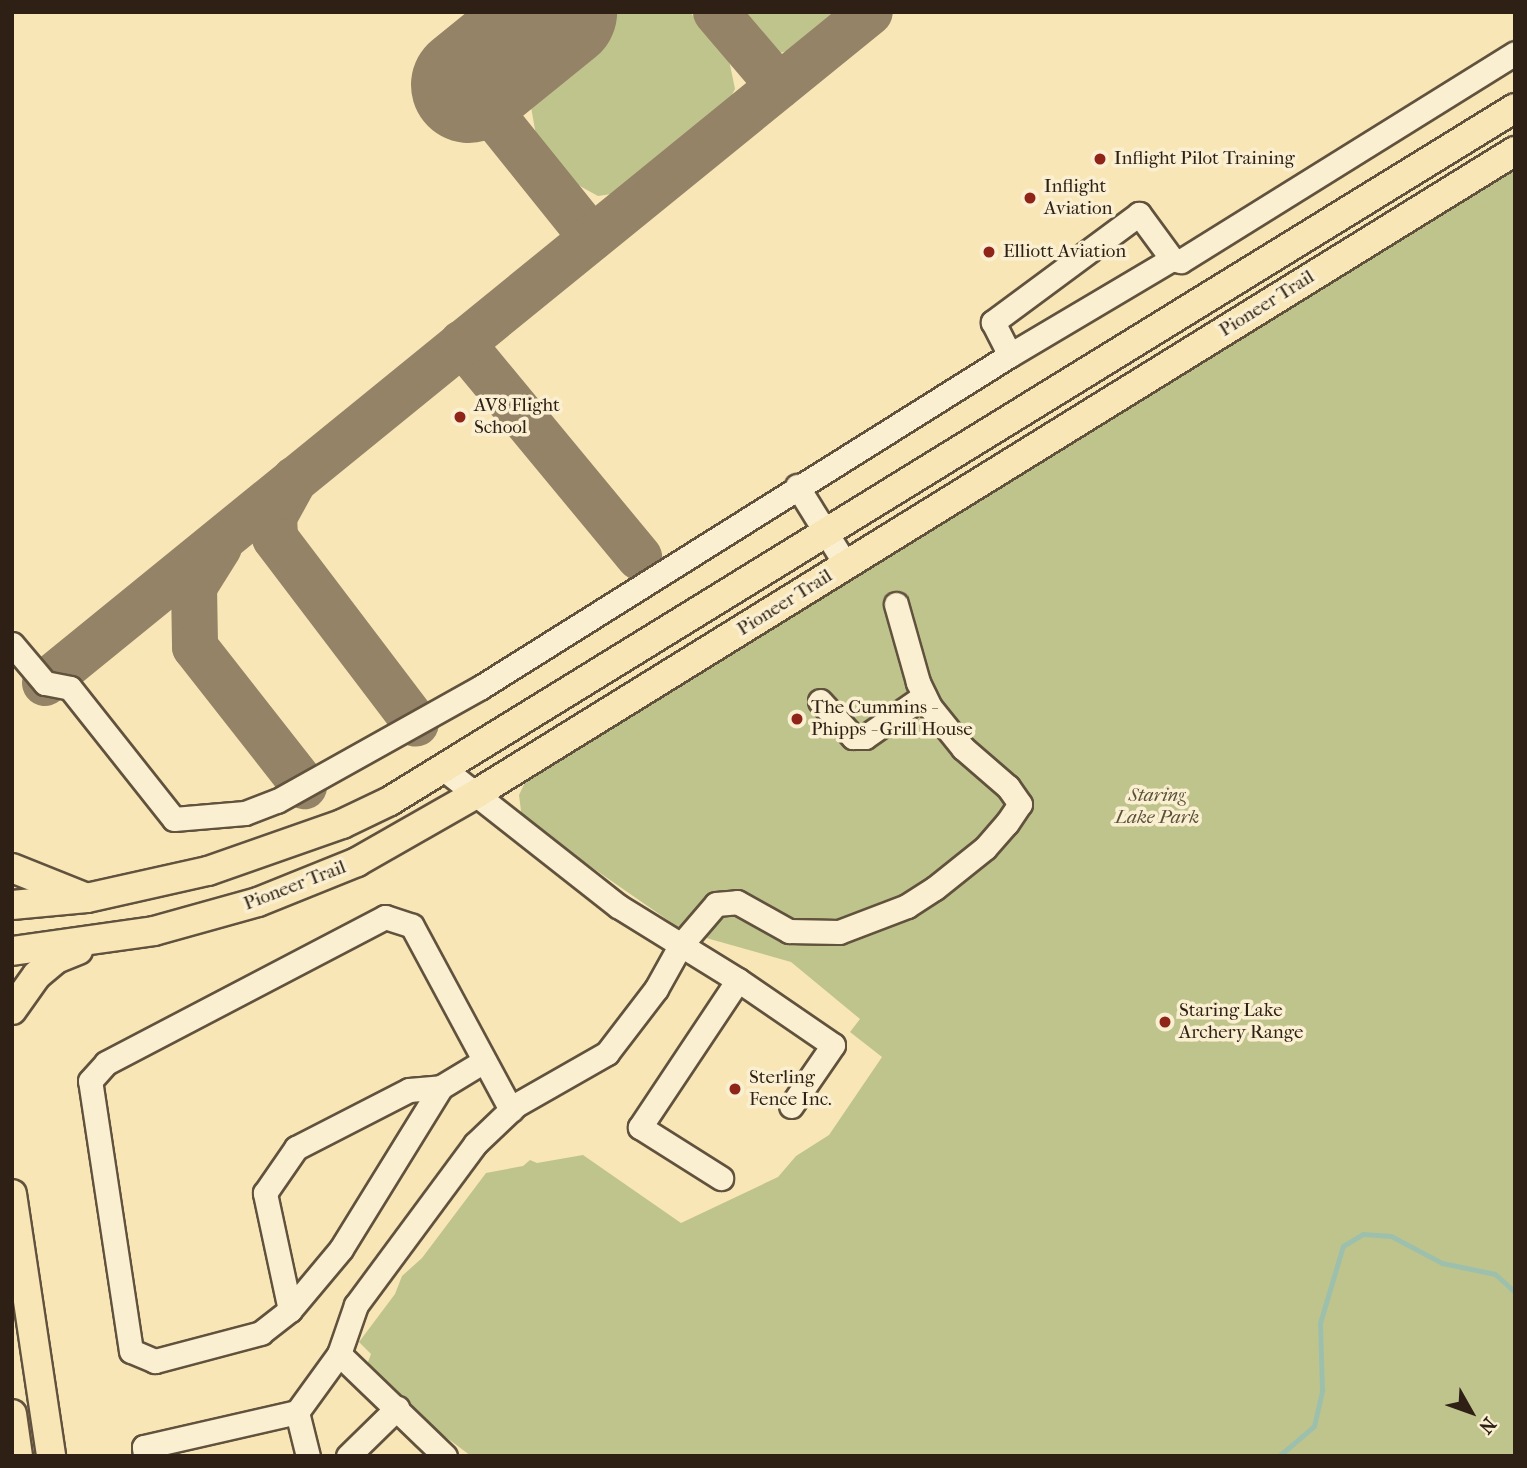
<!DOCTYPE html>
<html>
<head>
<meta charset="utf-8">
<style>
	body { margin:0 }
	#map { position:relative; width:1527px; height:1468px; overflow:hidden; background:#f8e6b7; font-family:"IM FELL French Canon",serif }
	div>[style] { position:absolute }
	.green>* { inset:0; background:#bfc48d }
	.stream>* { height:5px; margin:-2.5px; padding:0 2.5px; transform-origin:2.5px; border-radius:2.5px; background:#9dc0ad }
	.taxiway>* { height:46px; margin:-23px; padding:0 23px; transform-origin:23px; border-radius:23px; background:#948366 }
	.runway>* { height:116px; margin:-58px; padding:0 58px; transform-origin:58px; border-radius:58px; background:#948366 }
	.roads { filter:drop-shadow(2px 0 #61523e) drop-shadow(-2px 0 #61523e) drop-shadow(0 2px #61523e) drop-shadow(0 -2px #61523e) }
	.minor>* { height:23px; margin:-11.5px; padding:0 11.5px; transform-origin:11.5px; border-radius:11.5px; background:#faefd0 }
	.major>* { height:28px; margin:-14px; padding:0 14px; transform-origin:14px; border-radius:14px; background:#f8e6b7 }
	.dots>* { width:19px; height:19px; translate:-50% -50%; box-sizing:border-box; border:4px solid #faefd0; border-radius:50% }
	span { translate:-50% -50%; white-space:nowrap; text-align:center; line-height:1.15; -webkit-text-stroke:7px #faefd0; paint-order:stroke }
	.poi-label { font-size:19px; color:#2f2016 }
	.left { translate:0 -50%; text-align:left }
	.street-label { font-size:19px; color:#2f2016 }
	.park-label { font-size:19px; color:#5a513a; font-style:italic }
	.frame { position:absolute; inset:0; border:14px solid #2f2016; pointer-events:none }
	.north { position:absolute; left:1436px; top:1377px; width:70px; height:70px; -webkit-text-stroke:5px #faefd0; paint-order:stroke; rotate:130deg; font-size:19px; font-weight:700; line-height:28px; text-align:center; color:#2f2016 }
	.north::after { content:''; display:block; margin:auto; width:24px; height:32px; background:#2f2016; clip-path:polygon(50% 0,100% 100%,50% 72%,0 100%) }
</style>
</head>
<body>
<div id="map">
	<div class="green">
		<i style="clip-path:polygon(611px 12px,690px 12px,729px 60px,735px 89px,722px 114px,625px 192px,598px 196px,578px 185px,536px 135px,529px 96px,542px 68px)"></i>
		<i style="clip-path:polygon(733px 12px,848px 12px,807px 45px,780px 53px,758px 44px)"></i>
		<i style="clip-path:polygon(1515px 163px,1515px 1456px,471px 1456px,363px 1375px,371px 1354px,359px 1342px,395px 1294px,402px 1276px,422px 1258px,486px 1173px,523px 1166px,530px 1160px,537px 1163px,583px 1155px,681px 1223px,778px 1177px,796px 1156px,829px 1135px,882px 1057px,850px 1032px,860px 1019px,791px 962px,685px 932px,522px 819px,519px 795px,528px 776px)"></i>
	</div>
	<div class="stream">
		<i style="left:1279px;top:1456px;width:46px;rotate:-40.6deg"></i>
		<i style="left:1314px;top:1426px;width:37px;rotate:-77deg"></i>
		<i style="left:1322px;top:1390px;width:67px;rotate:-91.7deg"></i>
		<i style="left:1320px;top:1323px;width:80px;rotate:-73.4deg"></i>
		<i style="left:1343px;top:1246px;width:23px;rotate:-31deg"></i>
		<i style="left:1363px;top:1234px;width:28px;rotate:4deg"></i>
		<i style="left:1391px;top:1236px;width:58px;rotate:27.9deg"></i>
		<i style="left:1442px;top:1263px;width:54px;rotate:11.7deg"></i>
		<i style="left:1495px;top:1274px;width:27px;rotate:42deg"></i>
	</div>
	<div class="taxiway">
		<i style="left:716px;top:12px;width:97px;rotate:49.6deg"></i>
		<i style="left:469px;top:85px;width:196px;rotate:51.2deg"></i>
		<i style="left:462px;top:343px;width:278px;rotate:50.4deg"></i>
		<i style="left:295px;top:479px;width:43px;rotate:118.9deg"></i>
		<i style="left:274px;top:517px;width:21px;rotate:87deg"></i>
		<i style="left:275px;top:538px;width:233px;rotate:52.8deg"></i>
		<i style="left:219px;top:547px;width:47px;rotate:122deg"></i>
		<i style="left:194px;top:587px;width:60px;rotate:89deg"></i>
		<i style="left:195px;top:647px;width:177px;rotate:51.9deg"></i>
		<i style="left:45px;top:683px;width:1063px;rotate:-39.12deg"></i>
	</div>
	<div class="runway">
		<i style="left:469px;top:85px;width:116px;rotate:-39deg"></i>
	</div>
	<div class="roads">
		<div class="minor">
			<i style="left:1172px;top:259px;width:56px;rotate:-126.3deg"></i>
			<i style="left:1139px;top:214px;width:182px;rotate:143.5deg"></i>
			<i style="left:993px;top:322px;width:37px;rotate:63deg"></i>
			<i style="left:1010px;top:355px;width:188px;rotate:-30.7deg"></i>
			<i style="left:1172px;top:259px;width:9px;rotate:13deg"></i>
			<i style="left:1181px;top:261px;width:393px;rotate:-31.9deg"></i>
			<i style="left:797px;top:486px;width:93px;rotate:58.2deg"></i>
			<i style="left:12px;top:644px;width:51px;rotate:49.8deg"></i>
			<i style="left:45px;top:683px;width:25px;rotate:11deg"></i>
			<i style="left:70px;top:688px;width:167px;rotate:51.6deg"></i>
			<i style="left:174px;top:819px;width:71px;rotate:-4.8deg"></i>
			<i style="left:245px;top:813px;width:34px;rotate:-21deg"></i>
			<i style="left:277px;top:801px;width:234px;rotate:-29.2deg"></i>
			<i style="left:481px;top:687px;width:625px;rotate:-32.11deg"></i>
			<i style="left:820px;top:701px;width:49px;rotate:47.5deg"></i>
			<i style="left:853px;top:737px;width:12px"></i>
			<i style="left:865px;top:737px;width:72px;rotate:-34.8deg"></i>
			<i style="left:445px;top:770px;width:220px;rotate:38.2deg"></i>
			<i style="left:618px;top:906px;width:141px;rotate:31.7deg"></i>
			<i style="left:738px;top:980px;width:177px;rotate:123.7deg"></i>
			<i style="left:640px;top:1127px;width:96px;rotate:32.2deg"></i>
			<i style="left:738px;top:980px;width:115px;rotate:34.4deg"></i>
			<i style="left:833px;top:1045px;width:74px;rotate:124.5deg"></i>
			<i style="left:484px;top:1061px;width:50px;rotate:148.8deg"></i>
			<i style="left:441px;top:1087px;width:190px;rotate:121.7deg"></i>
			<i style="left:341px;top:1249px;width:80px;rotate:129.9deg"></i>
			<i style="left:290px;top:1310px;width:37px;rotate:142deg"></i>
			<i style="left:261px;top:1333px;width:110px;rotate:165.2deg"></i>
			<i style="left:155px;top:1361px;width:26px;rotate:-157deg"></i>
			<i style="left:131px;top:1351px;width:273px;rotate:-98.6deg"></i>
			<i style="left:90px;top:1081px;width:24px;rotate:-48deg"></i>
			<i style="left:106px;top:1063px;width:315px;rotate:-27.6deg"></i>
			<i style="left:385px;top:917px;width:28px;rotate:18deg"></i>
			<i style="left:412px;top:926px;width:209px;rotate:61.7deg"></i>
			<i style="left:290px;top:1310px;width:120px;rotate:-102.1deg"></i>
			<i style="left:265px;top:1193px;width:55px;rotate:-55.4deg"></i>
			<i style="left:296px;top:1148px;width:127px;rotate:-27.2deg"></i>
			<i style="left:409px;top:1090px;width:32px;rotate:-5deg"></i>
			<i style="left:339px;top:1354px;width:147px;rotate:43.9deg"></i>
			<i style="left:297px;top:1412px;width:45px;rotate:76deg"></i>
			<i style="left:145px;top:1456px;width:9px;rotate:-96deg"></i>
			<i style="left:144px;top:1447px;width:157px;rotate:-12.9deg"></i>
			<i style="left:297px;top:1412px;width:72px;rotate:-54.1deg"></i>
			<i style="left:339px;top:1354px;width:52px;rotate:-70.9deg"></i>
			<i style="left:356px;top:1305px;width:200px;rotate:-53.5deg"></i>
			<i style="left:475px;top:1144px;width:57px;rotate:-43.6deg"></i>
			<i style="left:516px;top:1105px;width:105px;rotate:-29.7deg"></i>
			<i style="left:607px;top:1053px;width:81px;rotate:-52.6deg"></i>
			<i style="left:656px;top:989px;width:49px;rotate:-60.8deg"></i>
			<i style="left:680px;top:946px;width:55px;rotate:-49.4deg"></i>
			<i style="left:716px;top:904px;width:21px;rotate:-5deg"></i>
			<i style="left:737px;top:902px;width:60px;rotate:29.1deg"></i>
			<i style="left:789px;top:931px;width:50px;rotate:1.1deg"></i>
			<i style="left:839px;top:932px;width:73px;rotate:-20.9deg"></i>
			<i style="left:907px;top:906px;width:33px;rotate:-33deg"></i>
			<i style="left:935px;top:888px;width:64px;rotate:-38.7deg"></i>
			<i style="left:985px;top:848px;width:33px;rotate:-49deg"></i>
			<i style="left:1007px;top:823px;width:23px;rotate:-56deg"></i>
			<i style="left:1020px;top:804px;width:21px;rotate:-125deg"></i>
			<i style="left:1008px;top:787px;width:60px;rotate:-139.1deg"></i>
			<i style="left:963px;top:748px;width:53px;rotate:-128.8deg"></i>
			<i style="left:930px;top:707px;width:28px;rotate:-116deg"></i>
			<i style="left:918px;top:682px;width:81px;rotate:-105.8deg"></i>
			<i style="left:348px;top:1456px;width:69px;rotate:-44.4deg"></i>
		</div>
		<div class="major">
			<i style="left:12px;top:868px;width:78px;rotate:21.9deg"></i>
			<i style="left:12px;top:905px;width:75px;rotate:-5.3deg"></i>
			<i style="left:87px;top:898px;width:124px;rotate:-12.6deg"></i>
			<i style="left:208px;top:871px;width:142px;rotate:-19.3deg"></i>
			<i style="left:342px;top:824px;width:53px;rotate:-25.6deg"></i>
			<i style="left:390px;top:801px;width:1321px;rotate:-31.63deg"></i>
			<i style="left:12px;top:951px;width:143px;rotate:-8deg"></i>
			<i style="left:154px;top:931px;width:108px;rotate:-15.6deg"></i>
			<i style="left:258px;top:902px;width:107px;rotate:-22deg"></i>
			<i style="left:357px;top:862px;width:137px;rotate:-29.7deg"></i>
			<i style="left:476px;top:794px;width:1222px;rotate:-31.75deg"></i>
			<i style="left:12px;top:1010px;width:43px;rotate:-54.5deg"></i>
			<i style="left:37px;top:975px;width:25px;rotate:-40deg"></i>
			<i style="left:56px;top:959px;width:24px;rotate:-22deg"></i>
			<i style="left:12px;top:1194px;width:265px;rotate:81.5deg"></i>
			<i style="left:12px;top:1414px;width:42px;rotate:81.9deg"></i>
		</div>
	</div>
	<div class="dots">
		<i style="left:1100px;top:159px;background:#8f2418"></i>
		<i style="left:1030px;top:198px;background:#8f2418"></i>
		<i style="left:989px;top:252px;background:#8f2418"></i>
		<i style="left:460px;top:417px;background:#8f2418"></i>
		<i style="left:797px;top:719px;background:#8f2418"></i>
		<i style="left:1165px;top:1022px;background:#8f2418"></i>
		<i style="left:735px;top:1089px;background:#8f2418"></i>
	</div>
	<div class="poi-label">
		<span class="left" style="left:1114px;top:159px">Inflight Pilot Training</span>
		<span class="left" style="left:1044px;top:198px">Inflight<br>Aviation</span>
		<span class="left" style="left:1003px;top:252px">Elliott Aviation</span>
		<span class="left" style="left:474px;top:417px">AV8 Flight<br>School</span>
		<span class="left" style="left:811px;top:719px">The Cummins -<br>Phipps - Grill House</span>
		<span class="left" style="left:1179px;top:1022px">Staring Lake<br>Archery Range</span>
		<span class="left" style="left:749px;top:1089px">Sterling<br>Fence Inc.</span>
	</div>
	<div class="street-label">
		<span style="left:1267px;top:304px;rotate:-32deg">Pioneer Trail</span>
		<span style="left:785px;top:603px;rotate:-32deg">Pioneer Trail</span>
		<span style="left:295px;top:886px;rotate:-21deg">Pioneer Trail</span>
	</div>
	<div class="park-label">
		<span style="left:1157px;top:807px">Staring<br>Lake Park</span>
	</div>
	<div class="frame"></div>
	<div class="north">N</div>
</div>
</body>
</html>
